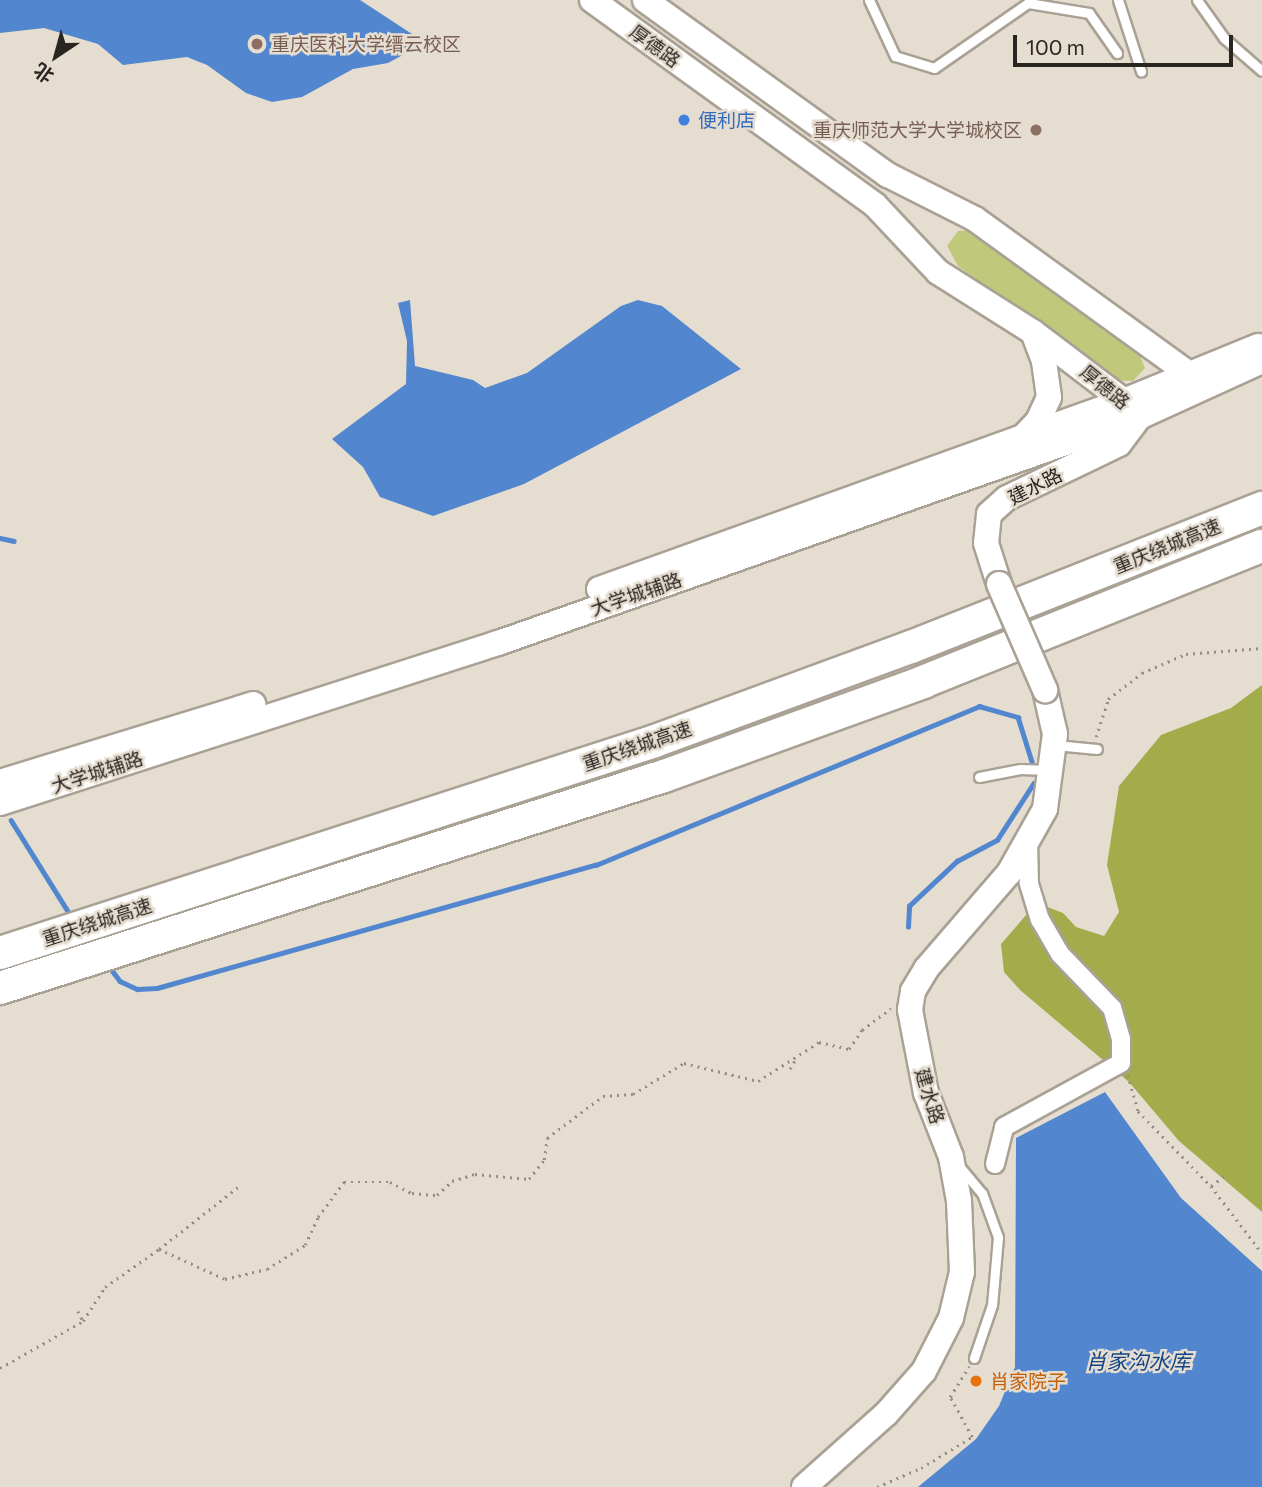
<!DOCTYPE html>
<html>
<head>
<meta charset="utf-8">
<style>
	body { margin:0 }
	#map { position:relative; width:1262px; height:1487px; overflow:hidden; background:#e6ddd1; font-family:Commissioner,"Noto Sans SC",sans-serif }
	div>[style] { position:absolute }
	.green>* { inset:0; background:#c0c97b }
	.forest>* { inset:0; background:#a3ac4b }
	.water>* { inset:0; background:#5286ce }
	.stream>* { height:4.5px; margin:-2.25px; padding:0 2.25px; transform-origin:2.25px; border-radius:2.25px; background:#5286ce }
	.path>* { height:2.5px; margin-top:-1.25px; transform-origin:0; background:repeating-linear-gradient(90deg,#948e85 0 2px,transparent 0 7px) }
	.roads { filter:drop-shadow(2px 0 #aaa195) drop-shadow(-2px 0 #aaa195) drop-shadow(0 2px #aaa195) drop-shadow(0 -2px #aaa195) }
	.lane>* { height:9px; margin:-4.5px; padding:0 4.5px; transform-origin:4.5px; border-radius:4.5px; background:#fff }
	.street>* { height:18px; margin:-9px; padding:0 9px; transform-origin:9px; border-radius:9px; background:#fff }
	.secondary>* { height:24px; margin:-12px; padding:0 12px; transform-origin:12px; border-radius:12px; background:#fff }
	.highway>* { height:32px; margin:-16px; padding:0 16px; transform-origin:16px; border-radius:16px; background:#fff }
	.bridges { filter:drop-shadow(2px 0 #aaa195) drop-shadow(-2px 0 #aaa195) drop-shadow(0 2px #aaa195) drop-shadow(0 -2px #aaa195) }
	.secondary-bridge>* { height:24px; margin:-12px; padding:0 12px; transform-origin:12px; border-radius:12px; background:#fff }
	.dots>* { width:19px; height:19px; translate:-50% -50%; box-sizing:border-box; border:4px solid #e6ddd1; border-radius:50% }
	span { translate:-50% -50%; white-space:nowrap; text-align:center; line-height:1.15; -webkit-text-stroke:5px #e6ddd1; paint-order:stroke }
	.education-label { font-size:19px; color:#785e54 }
	.left { translate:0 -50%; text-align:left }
	.right { translate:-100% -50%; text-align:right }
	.street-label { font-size:19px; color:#292521 }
	.shop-label { font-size:19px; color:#366cbe }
	.food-label { font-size:19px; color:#c56008 }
	.water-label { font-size:21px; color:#114587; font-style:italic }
	.north { position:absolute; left:21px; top:21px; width:70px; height:70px; -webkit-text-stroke:5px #e6ddd1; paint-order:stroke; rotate:216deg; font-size:19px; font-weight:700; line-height:28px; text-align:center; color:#292521 }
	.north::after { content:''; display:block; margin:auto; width:24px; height:32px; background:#292521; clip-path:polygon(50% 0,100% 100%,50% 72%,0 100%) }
	.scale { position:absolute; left:1013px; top:35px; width:220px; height:32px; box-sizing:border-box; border:4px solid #292521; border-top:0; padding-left:9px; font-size:21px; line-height:24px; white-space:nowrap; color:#292521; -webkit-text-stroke:5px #e6ddd1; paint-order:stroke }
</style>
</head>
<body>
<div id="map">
	<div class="green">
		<i style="clip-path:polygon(973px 230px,1140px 356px,1145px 368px,1133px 381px,1114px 380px,958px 266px,947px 246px,958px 231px)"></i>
	</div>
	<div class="forest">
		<i style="clip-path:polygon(1262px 685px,1262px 1212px,1179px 1141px,1129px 1082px,1020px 990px,1004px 972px,1001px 944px,1027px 914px,1042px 905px,1063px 913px,1076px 927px,1104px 936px,1119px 912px,1107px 865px,1119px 786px,1161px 735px,1231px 708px)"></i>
	</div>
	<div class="water">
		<i style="clip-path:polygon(0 0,360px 0,412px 34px,412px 50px,388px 63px,353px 69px,302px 97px,272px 102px,246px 93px,207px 65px,187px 57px,123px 65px,98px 44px,44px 28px,0 33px)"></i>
		<i style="clip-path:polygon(410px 300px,415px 366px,473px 380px,485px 388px,527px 373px,621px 306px,638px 300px,662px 306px,741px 369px,524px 484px,433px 516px,380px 497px,363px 467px,332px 439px,406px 384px,407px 341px,398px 303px)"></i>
		<i style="clip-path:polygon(1105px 1092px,1181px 1198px,1262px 1271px,1262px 1487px,918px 1487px,976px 1439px,999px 1406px,1015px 1367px,1016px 1138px)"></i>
	</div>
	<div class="stream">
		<i style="left:0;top:538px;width:14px;rotate:12deg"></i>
		<i style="left:11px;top:820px;width:113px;rotate:58deg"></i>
		<i style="left:908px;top:927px;width:21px;rotate:-87deg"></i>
		<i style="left:909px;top:906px;width:66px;rotate:-43.2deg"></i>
		<i style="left:957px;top:861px;width:45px;rotate:-27.7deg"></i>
		<i style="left:997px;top:840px;width:67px;rotate:-57.3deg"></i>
		<i style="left:108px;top:965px;width:20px;rotate:53deg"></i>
		<i style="left:120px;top:981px;width:19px;rotate:25deg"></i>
		<i style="left:137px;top:989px;width:20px;rotate:-3deg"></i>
		<i style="left:157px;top:988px;width:456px;rotate:-15.7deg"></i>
		<i style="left:596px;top:865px;width:415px;rotate:-22.5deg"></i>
		<i style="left:979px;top:706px;width:41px;rotate:15.8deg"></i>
		<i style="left:1018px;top:717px;width:50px;rotate:72.6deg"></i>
	</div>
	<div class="path">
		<i style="left:1096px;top:737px;width:40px;rotate:-72deg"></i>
		<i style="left:1108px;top:699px;width:43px;rotate:-37.4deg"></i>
		<i style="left:1142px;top:673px;width:48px;rotate:-23.4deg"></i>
		<i style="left:1186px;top:654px;width:76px;rotate:-4.5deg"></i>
		<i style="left:790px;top:1069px;width:10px;rotate:-61deg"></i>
		<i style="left:1128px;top:1075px;width:37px;rotate:74deg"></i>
		<i style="left:1138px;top:1111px;width:105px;rotate:45.8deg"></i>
		<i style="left:1211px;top:1186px;width:84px;rotate:52.7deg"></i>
		<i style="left:1211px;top:1186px;width:21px;rotate:-37deg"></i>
		<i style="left:159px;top:1249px;width:100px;rotate:-38.1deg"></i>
		<i style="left:78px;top:1311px;width:11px;rotate:63deg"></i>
		<i style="left:0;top:1368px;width:95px;rotate:-29.5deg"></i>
		<i style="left:83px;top:1321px;width:40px;rotate:-57.1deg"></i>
		<i style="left:105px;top:1287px;width:66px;rotate:-35.1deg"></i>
		<i style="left:159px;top:1249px;width:72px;rotate:24.4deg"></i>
		<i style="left:225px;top:1279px;width:43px;rotate:-13.4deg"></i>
		<i style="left:267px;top:1269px;width:45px;rotate:-32.3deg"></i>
		<i style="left:305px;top:1245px;width:31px;rotate:-65deg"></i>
		<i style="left:318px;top:1217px;width:44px;rotate:-53.4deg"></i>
		<i style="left:344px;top:1182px;width:46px"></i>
		<i style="left:390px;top:1182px;width:25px;rotate:27deg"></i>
		<i style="left:412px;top:1193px;width:25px;rotate:5deg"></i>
		<i style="left:437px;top:1195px;width:21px;rotate:-43deg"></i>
		<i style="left:452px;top:1181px;width:24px;rotate:-17deg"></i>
		<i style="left:475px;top:1174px;width:54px;rotate:5.3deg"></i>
		<i style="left:529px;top:1179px;width:24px;rotate:-52deg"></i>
		<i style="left:544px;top:1160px;width:22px;rotate:-82deg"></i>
		<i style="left:547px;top:1138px;width:70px;rotate:-36.9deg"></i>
		<i style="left:603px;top:1096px;width:30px;rotate:-4deg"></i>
		<i style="left:633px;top:1094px;width:60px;rotate:-31.3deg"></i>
		<i style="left:684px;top:1063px;width:76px;rotate:13.7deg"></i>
		<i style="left:758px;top:1081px;width:72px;rotate:-32.6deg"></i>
		<i style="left:819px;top:1042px;width:31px;rotate:13deg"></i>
		<i style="left:849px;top:1049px;width:23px;rotate:-56deg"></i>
		<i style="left:862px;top:1030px;width:36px;rotate:-37deg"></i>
		<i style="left:877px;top:1487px;width:48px;rotate:-23.4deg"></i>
		<i style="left:921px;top:1468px;width:60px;rotate:-31.3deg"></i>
		<i style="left:972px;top:1437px;width:46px;rotate:-118.8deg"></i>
		<i style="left:950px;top:1397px;width:36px;rotate:-58deg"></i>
	</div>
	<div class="roads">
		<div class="lane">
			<i style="left:869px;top:0;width:62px;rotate:65.1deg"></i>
			<i style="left:895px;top:56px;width:41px;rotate:17.1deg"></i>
			<i style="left:934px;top:68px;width:114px;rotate:-34.7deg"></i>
			<i style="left:1028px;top:3px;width:62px;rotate:9.3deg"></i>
			<i style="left:1089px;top:13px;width:49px;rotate:55deg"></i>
			<i style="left:1118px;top:0;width:75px;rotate:72.1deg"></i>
			<i style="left:1197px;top:0;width:47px;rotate:54.6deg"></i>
			<i style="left:1224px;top:38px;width:50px;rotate:41deg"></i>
			<i style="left:1055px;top:745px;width:42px;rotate:5.4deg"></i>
			<i style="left:979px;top:777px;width:42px;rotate:-11deg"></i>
			<i style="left:1020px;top:769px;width:30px;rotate:2deg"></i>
			<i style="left:959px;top:1166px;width:35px;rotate:50deg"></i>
			<i style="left:982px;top:1193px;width:47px;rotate:70deg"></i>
			<i style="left:998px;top:1237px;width:68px;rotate:95deg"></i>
			<i style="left:992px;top:1305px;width:56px;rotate:108.8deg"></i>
		</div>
		<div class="street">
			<i style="left:995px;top:1164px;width:38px;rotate:-76deg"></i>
			<i style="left:1004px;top:1127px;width:133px;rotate:-28.7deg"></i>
			<i style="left:1121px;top:1063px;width:24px;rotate:-90deg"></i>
			<i style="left:1121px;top:1039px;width:32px;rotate:-106deg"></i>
			<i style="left:1112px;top:1008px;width:75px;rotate:-133.9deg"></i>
			<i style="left:1060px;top:954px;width:39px;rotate:-120deg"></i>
			<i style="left:1040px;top:920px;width:39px;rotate:-107deg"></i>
			<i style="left:1029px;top:883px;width:40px;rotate:-91.4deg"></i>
		</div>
		<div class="secondary">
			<i style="left:592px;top:0;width:349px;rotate:35.9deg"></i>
			<i style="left:875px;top:205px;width:92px;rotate:46.8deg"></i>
			<i style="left:938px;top:272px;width:112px;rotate:32.3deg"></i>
			<i style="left:1033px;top:332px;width:126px;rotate:37.2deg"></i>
			<i style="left:645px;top:0;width:299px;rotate:35.8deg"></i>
			<i style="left:888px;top:175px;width:97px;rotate:26.8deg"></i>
			<i style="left:975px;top:219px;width:263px;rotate:35.9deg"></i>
			<i style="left:1188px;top:373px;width:11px;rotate:135deg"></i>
			<i style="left:1024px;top:436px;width:21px;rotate:-47deg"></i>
			<i style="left:1038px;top:421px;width:26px;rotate:-65deg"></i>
			<i style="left:1049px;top:397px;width:36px;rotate:-98deg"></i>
			<i style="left:1044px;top:361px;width:31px;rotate:-111deg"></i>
			<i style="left:999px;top:584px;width:43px;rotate:-107.6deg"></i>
			<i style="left:986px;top:543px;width:29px;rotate:-84deg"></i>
			<i style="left:989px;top:514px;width:24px;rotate:-42deg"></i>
			<i style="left:1007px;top:498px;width:124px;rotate:-25.7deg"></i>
			<i style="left:1119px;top:444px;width:34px;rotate:-53deg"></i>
			<i style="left:599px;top:589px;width:560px;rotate:-19.73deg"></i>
			<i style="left:1126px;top:400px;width:143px;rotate:-22.2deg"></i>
			<i style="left:0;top:782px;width:265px;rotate:-17.1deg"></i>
			<i style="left:0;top:803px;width:526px;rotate:-17.82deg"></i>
			<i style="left:501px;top:642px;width:677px;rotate:-19.43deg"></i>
			<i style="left:1139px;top:417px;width:135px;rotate:-24.5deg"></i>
			<i style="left:804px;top:1487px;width:110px;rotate:-41.7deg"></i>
			<i style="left:886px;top:1414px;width:57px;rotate:-48.5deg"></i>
			<i style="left:924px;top:1371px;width:59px;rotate:-63deg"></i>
			<i style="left:951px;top:1318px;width:47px;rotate:-76.6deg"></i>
			<i style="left:962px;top:1272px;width:71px;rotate:-92.4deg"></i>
			<i style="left:959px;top:1201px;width:45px;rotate:-100.3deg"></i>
			<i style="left:951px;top:1157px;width:69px;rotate:-111.3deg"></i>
			<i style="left:926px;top:1093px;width:85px;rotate:-100.9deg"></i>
			<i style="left:910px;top:1010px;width:19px;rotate:-81deg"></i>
			<i style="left:913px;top:991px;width:26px;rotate:-59deg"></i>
			<i style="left:926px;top:969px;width:127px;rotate:-49.2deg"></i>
			<i style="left:1009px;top:873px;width:73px;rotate:-60.6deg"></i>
			<i style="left:1045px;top:809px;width:76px;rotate:-82.4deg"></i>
			<i style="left:1055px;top:734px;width:45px;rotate:-102.8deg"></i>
		</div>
		<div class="highway">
			<i style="left:0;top:953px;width:688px;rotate:-17.93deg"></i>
			<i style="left:655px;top:741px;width:273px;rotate:-20.2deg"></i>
			<i style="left:911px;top:647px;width:378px;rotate:-21.6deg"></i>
			<i style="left:0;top:988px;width:697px;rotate:-17.71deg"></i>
			<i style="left:664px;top:776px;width:276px;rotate:-19.9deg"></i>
			<i style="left:923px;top:682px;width:365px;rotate:-21.9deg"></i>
		</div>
	</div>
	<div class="bridges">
		<div class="secondary-bridge">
			<i style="left:999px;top:584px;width:116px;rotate:66.5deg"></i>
		</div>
	</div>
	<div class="dots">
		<i style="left:257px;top:44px;background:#8d6e63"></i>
		<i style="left:684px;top:120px;background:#3f7fe0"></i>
		<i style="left:1036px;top:130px;background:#8d6e63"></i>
		<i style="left:976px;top:1381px;background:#e8710a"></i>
	</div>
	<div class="education-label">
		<span class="left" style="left:271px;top:44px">重庆医科大学缙云校区</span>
		<span class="right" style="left:1022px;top:130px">重庆师范大学大学城校区</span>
	</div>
	<div class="street-label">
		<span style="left:655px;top:46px;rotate:36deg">厚德路</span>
		<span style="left:1105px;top:387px;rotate:39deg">厚德路</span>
		<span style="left:1035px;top:486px;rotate:-27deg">建水路</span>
		<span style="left:1167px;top:546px;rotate:-22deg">重庆绕城高速</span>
		<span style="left:636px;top:594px;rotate:-19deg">大学城辅路</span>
		<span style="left:637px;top:746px;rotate:-19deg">重庆绕城高速</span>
		<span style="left:97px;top:772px;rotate:-18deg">大学城辅路</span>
		<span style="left:97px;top:922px;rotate:-18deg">重庆绕城高速</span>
		<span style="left:930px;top:1096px;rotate:73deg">建水路</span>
	</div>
	<div class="shop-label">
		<span class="left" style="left:698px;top:120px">便利店</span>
	</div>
	<div class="food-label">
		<span class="left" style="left:990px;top:1381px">肖家院子</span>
	</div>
	<div class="water-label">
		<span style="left:1138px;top:1361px">肖家沟水库</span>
	</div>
	<div class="north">北</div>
	<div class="scale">100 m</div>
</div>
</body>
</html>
